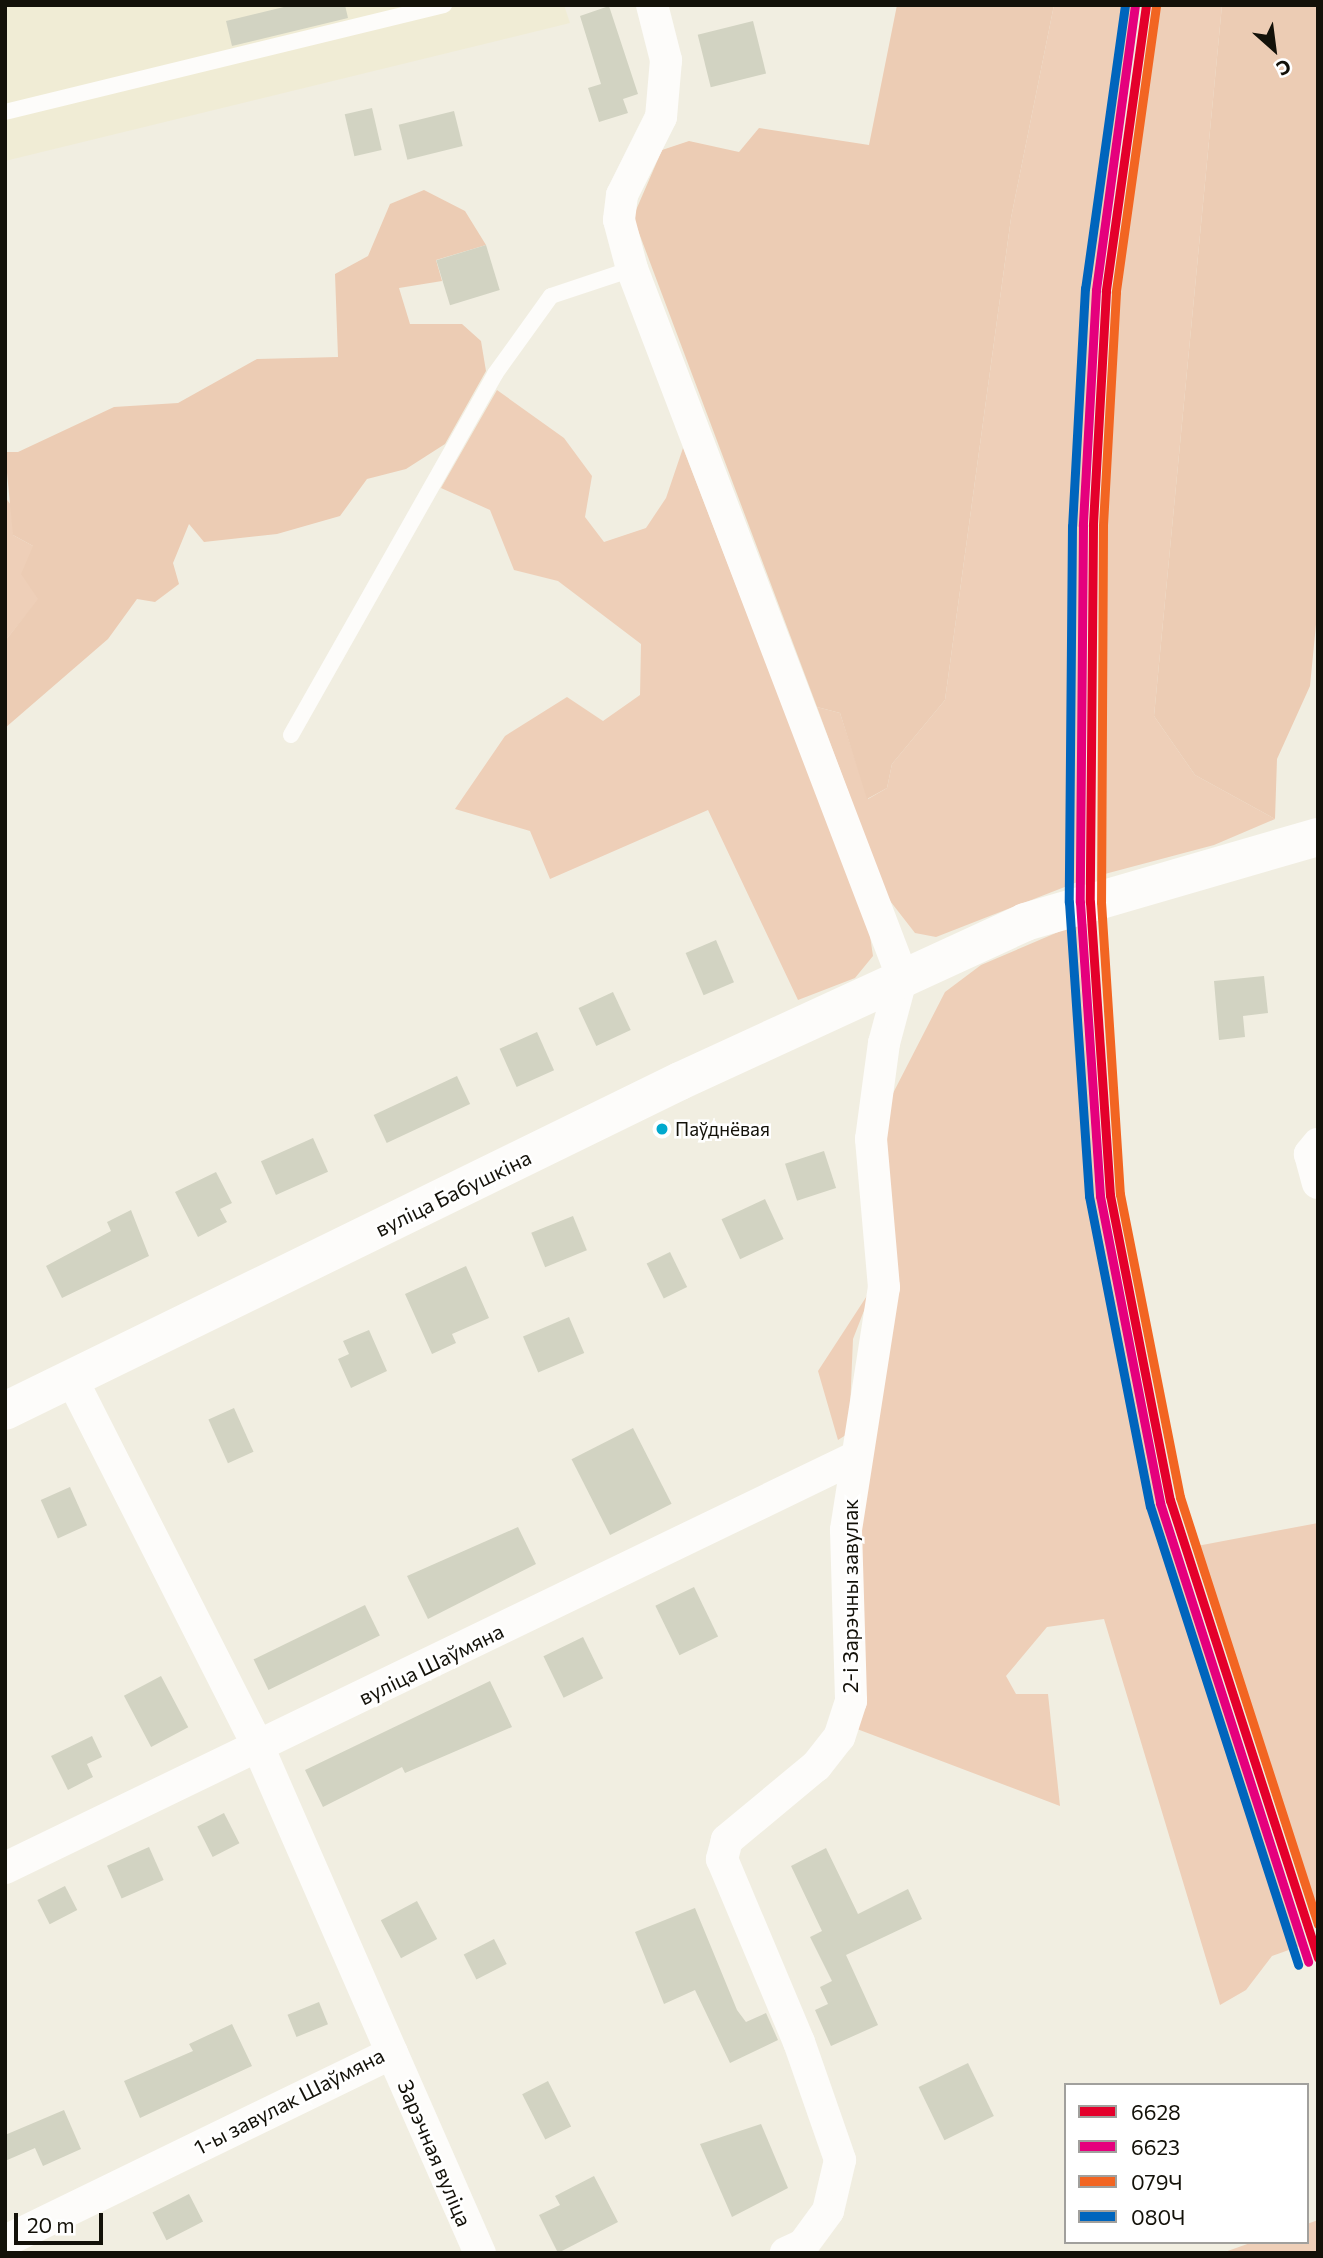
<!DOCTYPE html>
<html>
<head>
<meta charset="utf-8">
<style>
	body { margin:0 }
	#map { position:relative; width:1323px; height:2258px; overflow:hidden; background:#f1eee1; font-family:Commissioner,sans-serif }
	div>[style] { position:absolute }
	.built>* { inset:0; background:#f0ecd5 }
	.green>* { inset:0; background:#eecfb8 }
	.forest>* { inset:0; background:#ecccb4 }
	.building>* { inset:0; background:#d2d3c2; transform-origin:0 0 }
	.lane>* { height:16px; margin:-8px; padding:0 8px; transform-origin:8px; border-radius:8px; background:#fdfcfa }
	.street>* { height:32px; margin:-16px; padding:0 16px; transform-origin:16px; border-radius:16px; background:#fdfcfa }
	.secondary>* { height:38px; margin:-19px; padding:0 19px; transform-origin:19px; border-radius:19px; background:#fdfcfa }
	.rail-1>* { height:9px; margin:-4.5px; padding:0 4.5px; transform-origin:4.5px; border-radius:4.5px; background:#e4002b }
	.rail-2>* { height:9px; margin:-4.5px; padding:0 4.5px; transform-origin:4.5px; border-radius:4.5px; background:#e5007d }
	.rail-3>* { height:9px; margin:-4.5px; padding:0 4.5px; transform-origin:4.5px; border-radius:4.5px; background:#f26522 }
	.rail-4>* { height:9px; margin:-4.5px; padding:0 4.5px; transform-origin:4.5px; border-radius:4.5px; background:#0065bd }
	.dots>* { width:19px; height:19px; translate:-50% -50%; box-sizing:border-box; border:4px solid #fff; border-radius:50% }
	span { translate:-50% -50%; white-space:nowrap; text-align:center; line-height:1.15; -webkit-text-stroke:5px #fff; paint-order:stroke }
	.bus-label { font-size:19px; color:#131109 }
	.left { translate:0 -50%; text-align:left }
	.street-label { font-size:21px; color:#131109 }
	.frame { position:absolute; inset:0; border:7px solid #131109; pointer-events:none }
	.legend { position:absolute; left:1064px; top:2083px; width:245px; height:161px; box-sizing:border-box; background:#fff; border:2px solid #a1a09d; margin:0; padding:9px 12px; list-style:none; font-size:21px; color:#131109 }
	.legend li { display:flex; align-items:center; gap:14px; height:35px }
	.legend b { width:35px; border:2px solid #a1a09d }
	.north { position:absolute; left:1239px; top:14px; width:70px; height:70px; -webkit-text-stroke:5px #fff; paint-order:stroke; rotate:152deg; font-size:19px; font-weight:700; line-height:28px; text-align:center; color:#131109 }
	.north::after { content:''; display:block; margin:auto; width:24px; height:32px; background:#131109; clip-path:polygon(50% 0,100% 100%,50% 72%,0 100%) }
	.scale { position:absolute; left:14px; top:2213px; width:89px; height:32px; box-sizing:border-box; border:4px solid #131109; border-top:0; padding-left:9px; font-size:21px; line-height:24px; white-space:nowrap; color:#131109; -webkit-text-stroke:5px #fff; paint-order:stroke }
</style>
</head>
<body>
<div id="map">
	<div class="built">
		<i style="clip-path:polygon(5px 5px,564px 5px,570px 23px,5px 161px)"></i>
	</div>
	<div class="green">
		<i style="clip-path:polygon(1054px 5px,1134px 5px,1094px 291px,1081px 527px,1080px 881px,936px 937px,915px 933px,887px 897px,817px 707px,840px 713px,868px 799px,887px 788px,892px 764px,945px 700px,1011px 218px)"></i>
		<i style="clip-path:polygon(1157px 5px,1222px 5px,1154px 716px,1195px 775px,1275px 819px,1214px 845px,1101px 875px,1106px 527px,1117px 292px)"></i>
		<i style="clip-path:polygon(497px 390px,564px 438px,592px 476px,585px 517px,604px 542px,646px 528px,666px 498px,683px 448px,869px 929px,873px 956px,855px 978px,798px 1000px,708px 810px,550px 879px,530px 831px,455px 809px,505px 736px,567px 697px,603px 721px,640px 695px,641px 644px,558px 581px,514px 570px,490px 510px,441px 488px)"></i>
		<i style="clip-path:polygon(5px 497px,14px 509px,13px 535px,33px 546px,39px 599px,5px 641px)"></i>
		<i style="clip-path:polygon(1077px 924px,1096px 1195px,1158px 1504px,1300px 1946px,1272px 1956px,1246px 1990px,1220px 2005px,1104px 1619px,1047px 1627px,1006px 1676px,1016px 1694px,1048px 1694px,1060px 1806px,857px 1729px,855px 1530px,889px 1101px,945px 992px,981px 965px)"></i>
		<i style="clip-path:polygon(874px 1285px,853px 1339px,849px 1433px,838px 1440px,818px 1371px)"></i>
		<i style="clip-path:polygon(1318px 1523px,1318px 1910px,1197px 1546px)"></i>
		<i style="clip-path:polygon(1318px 2220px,1318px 2253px,1222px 2253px,1253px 2242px,1307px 2242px,1307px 2224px)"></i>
	</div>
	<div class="forest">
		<i style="clip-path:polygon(897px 5px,1054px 5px,1011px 218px,945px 700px,892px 764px,887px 788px,867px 799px,840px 713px,817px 707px,633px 217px,662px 150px,689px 141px,739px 152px,759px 128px,869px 145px)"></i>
		<i style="clip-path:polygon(1222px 5px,1318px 5px,1318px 604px,1310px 686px,1277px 759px,1275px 819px,1195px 775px,1154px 716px)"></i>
		<i style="clip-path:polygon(424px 190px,465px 211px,486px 245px,436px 260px,442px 281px,399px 288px,410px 324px,462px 324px,481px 341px,486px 371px,445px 444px,406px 469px,367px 479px,340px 516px,277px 534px,204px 542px,189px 524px,173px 563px,179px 584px,155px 602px,137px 599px,108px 639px,5px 728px,5px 641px,38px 599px,21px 574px,33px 546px,13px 535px,5px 452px,18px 452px,114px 407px,178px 403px,257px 359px,338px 357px,335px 274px,368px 256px,390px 204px)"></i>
	</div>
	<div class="building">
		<i style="clip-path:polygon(292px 5px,345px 5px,348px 18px,232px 46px,226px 21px)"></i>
		<i style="clip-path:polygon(609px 6px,638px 94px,623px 99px,628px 113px,599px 122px,588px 88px,601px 84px,580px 16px)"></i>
		<i style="left:753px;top:21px;width:54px;height:57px;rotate:76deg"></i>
		<i style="left:372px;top:108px;width:43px;height:28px;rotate:77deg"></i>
		<i style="left:454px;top:111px;width:36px;height:57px;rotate:76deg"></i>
		<i style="left:486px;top:245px;width:47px;height:52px;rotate:73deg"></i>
		<i style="left:716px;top:940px;width:46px;height:33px;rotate:67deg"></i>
		<i style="clip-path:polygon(1264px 976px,1268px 1013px,1243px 1016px,1245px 1037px,1219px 1040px,1214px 981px)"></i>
		<i style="left:613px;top:992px;width:42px;height:38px;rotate:65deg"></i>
		<i style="left:537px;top:1032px;width:42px;height:41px;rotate:66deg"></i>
		<i style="left:457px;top:1076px;width:31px;height:92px;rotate:65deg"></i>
		<i style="left:313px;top:1138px;width:37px;height:57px;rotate:66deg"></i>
		<i style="left:824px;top:1151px;width:39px;height:41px;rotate:72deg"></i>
		<i style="clip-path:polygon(216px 1172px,232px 1203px,220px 1209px,227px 1222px,198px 1237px,175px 1192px)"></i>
		<i style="left:765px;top:1199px;width:44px;height:48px;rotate:65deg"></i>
		<i style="clip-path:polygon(131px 1210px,149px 1256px,62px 1298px,46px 1266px,111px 1231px,107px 1222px)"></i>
		<i style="left:573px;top:1216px;width:37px;height:45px;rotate:68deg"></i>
		<i style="left:670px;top:1252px;width:39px;height:26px;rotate:64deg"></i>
		<i style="clip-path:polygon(466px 1266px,489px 1318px,452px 1334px,456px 1343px,432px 1354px,405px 1294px)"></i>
		<i style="left:569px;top:1317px;width:39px;height:50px;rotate:67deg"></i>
		<i style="clip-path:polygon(369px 1330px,387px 1371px,351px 1388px,338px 1359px,349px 1354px,343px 1341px)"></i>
		<i style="left:234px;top:1408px;width:48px;height:28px;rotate:66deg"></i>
		<i style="left:633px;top:1428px;width:85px;height:69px;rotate:63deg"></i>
		<i style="left:70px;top:1487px;width:42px;height:32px;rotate:66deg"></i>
		<i style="clip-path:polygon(518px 1527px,536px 1564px,428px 1619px,407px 1576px)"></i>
		<i style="left:694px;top:1587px;width:55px;height:43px;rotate:64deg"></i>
		<i style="left:365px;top:1605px;width:34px;height:124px;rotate:64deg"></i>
		<i style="left:583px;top:1637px;width:46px;height:44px;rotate:64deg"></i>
		<i style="left:161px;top:1676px;width:58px;height:42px;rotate:62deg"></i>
		<i style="clip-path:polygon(490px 1681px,512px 1727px,405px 1773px,402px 1767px,323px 1807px,305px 1770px)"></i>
		<i style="clip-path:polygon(92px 1736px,102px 1757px,87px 1764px,93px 1777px,68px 1790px,51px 1756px)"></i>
		<i style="left:224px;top:1813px;width:34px;height:30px;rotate:63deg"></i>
		<i style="left:149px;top:1847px;width:36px;height:46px;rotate:66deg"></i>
		<i style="clip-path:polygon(826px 1848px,858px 1914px,908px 1889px,922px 1919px,846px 1955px,878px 2025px,831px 2046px,815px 2010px,828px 2004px,820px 1987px,832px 1981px,810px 1937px,822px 1931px,791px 1866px)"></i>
		<i style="left:65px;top:1886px;width:27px;height:31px;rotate:63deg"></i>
		<i style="left:417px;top:1901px;width:43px;height:41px;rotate:62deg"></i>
		<i style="clip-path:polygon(695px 1908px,737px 2010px,746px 2022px,766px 2013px,778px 2040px,730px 2063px,695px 1990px,664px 2004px,635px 1932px)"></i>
		<i style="left:494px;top:1939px;width:28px;height:34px;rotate:63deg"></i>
		<i style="left:319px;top:2002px;width:24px;height:34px;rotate:68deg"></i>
		<i style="clip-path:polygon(232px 2024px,252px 2066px,140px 2118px,124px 2081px,193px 2051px,189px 2044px)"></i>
		<i style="left:968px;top:2063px;width:59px;height:55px;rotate:64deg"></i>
		<i style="left:548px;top:2081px;width:51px;height:29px;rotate:63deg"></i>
		<i style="clip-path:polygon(64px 2110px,81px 2149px,43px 2166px,35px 2148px,5px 2161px,5px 2135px)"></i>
		<i style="clip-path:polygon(761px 2124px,788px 2188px,732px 2217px,700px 2144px)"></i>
		<i style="clip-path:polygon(594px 2176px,618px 2222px,558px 2253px,539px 2215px,560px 2205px,555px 2196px)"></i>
		<i style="left:189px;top:2194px;width:31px;height:41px;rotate:63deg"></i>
	</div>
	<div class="lane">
		<i style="left:5px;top:112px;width:452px;rotate:-13.7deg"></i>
		<i style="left:291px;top:735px;width:415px;rotate:-60.5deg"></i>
		<i style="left:495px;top:374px;width:96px;rotate:-54.3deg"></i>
		<i style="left:551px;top:296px;width:85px;rotate:-18.4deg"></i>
	</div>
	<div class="street">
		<i style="left:652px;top:5px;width:57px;rotate:75.7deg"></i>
		<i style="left:666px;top:60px;width:57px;rotate:95deg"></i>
		<i style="left:661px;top:117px;width:87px;rotate:116.6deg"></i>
		<i style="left:622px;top:195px;width:25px;rotate:97deg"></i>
		<i style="left:619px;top:220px;width:51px;rotate:75.1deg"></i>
		<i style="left:632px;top:269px;width:757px;rotate:69.1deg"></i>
		<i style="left:902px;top:976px;width:69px;rotate:105deg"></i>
		<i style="left:884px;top:1043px;width:97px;rotate:97.7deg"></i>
		<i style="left:871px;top:1139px;width:149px;rotate:85deg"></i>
		<i style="left:884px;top:1287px;width:246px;rotate:98.9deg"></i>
		<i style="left:846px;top:1530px;width:171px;rotate:88.3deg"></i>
		<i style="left:851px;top:1701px;width:38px;rotate:108deg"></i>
		<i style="left:839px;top:1737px;width:37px;rotate:128deg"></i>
		<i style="left:816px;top:1766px;width:116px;rotate:140.3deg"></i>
		<i style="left:727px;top:1840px;width:20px;rotate:105deg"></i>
		<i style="left:722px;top:1859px;width:199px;rotate:67.2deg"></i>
		<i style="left:799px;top:2042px;width:125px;rotate:70.8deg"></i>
		<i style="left:840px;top:2160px;width:52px;rotate:103.2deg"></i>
		<i style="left:828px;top:2211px;width:42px;rotate:126.3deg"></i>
		<i style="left:803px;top:2245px;width:19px;rotate:155deg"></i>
		<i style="left:1318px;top:1144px;width:13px;rotate:129deg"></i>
		<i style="left:1310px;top:1154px;width:30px;rotate:75deg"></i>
		<i style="left:5px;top:1868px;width:943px;rotate:-25.78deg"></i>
		<i style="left:392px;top:2053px;width:219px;rotate:66.3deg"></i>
		<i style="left:5px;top:2241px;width:430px;rotate:-25.9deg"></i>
		<i style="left:392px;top:2053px;width:333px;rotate:-113.6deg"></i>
		<i style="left:259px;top:1748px;width:413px;rotate:-116.9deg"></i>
	</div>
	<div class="secondary">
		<i style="left:5px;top:1411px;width:751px;rotate:-26.05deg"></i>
		<i style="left:680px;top:1081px;width:380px;rotate:-24.7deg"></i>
		<i style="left:1025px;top:922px;width:305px;rotate:-16.2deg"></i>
	</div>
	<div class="rail-1">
		<i style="left:1146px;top:5px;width:289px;rotate:98deg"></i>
		<i style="left:1106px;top:291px;width:235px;rotate:93.2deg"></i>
		<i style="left:1093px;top:526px;width:376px;rotate:90.5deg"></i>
		<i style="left:1090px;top:902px;width:294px;rotate:86.1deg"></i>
		<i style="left:1110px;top:1195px;width:311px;rotate:78.9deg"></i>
		<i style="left:1170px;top:1500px;width:481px;rotate:72.1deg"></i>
	</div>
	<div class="rail-2">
		<i style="left:1135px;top:5px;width:288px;rotate:97.8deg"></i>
		<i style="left:1096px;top:290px;width:236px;rotate:93.2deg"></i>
		<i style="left:1083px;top:526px;width:376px;rotate:90.5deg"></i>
		<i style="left:1080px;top:902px;width:295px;rotate:86.1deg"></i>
		<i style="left:1100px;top:1196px;width:313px;rotate:78.9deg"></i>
		<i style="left:1160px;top:1503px;width:482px;rotate:72.1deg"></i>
	</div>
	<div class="rail-3">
		<i style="left:1156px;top:6px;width:289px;rotate:98deg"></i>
		<i style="left:1116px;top:292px;width:234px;rotate:93.2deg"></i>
		<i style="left:1103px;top:526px;width:376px;rotate:90.3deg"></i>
		<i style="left:1101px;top:902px;width:293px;rotate:86.3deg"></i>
		<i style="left:1120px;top:1194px;width:309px;rotate:78.8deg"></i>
		<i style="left:1180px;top:1497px;width:449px;rotate:72.1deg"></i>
	</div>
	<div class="rail-4">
		<i style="left:1125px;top:5px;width:286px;rotate:98deg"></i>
		<i style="left:1085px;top:288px;width:238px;rotate:93.1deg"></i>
		<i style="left:1072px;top:526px;width:376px;rotate:90.5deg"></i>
		<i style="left:1069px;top:902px;width:295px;rotate:86.1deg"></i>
		<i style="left:1089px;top:1196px;width:316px;rotate:78.9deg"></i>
		<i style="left:1150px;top:1506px;width:482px;rotate:72.1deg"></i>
	</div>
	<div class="dots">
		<i style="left:662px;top:1129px;background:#00a9ce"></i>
	</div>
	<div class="bus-label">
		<span class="left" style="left:675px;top:1129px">Паўднёвая</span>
	</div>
	<div class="street-label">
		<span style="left:453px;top:1193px;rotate:-26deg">вуліца Бабушкіна</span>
		<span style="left:850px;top:1596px;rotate:-90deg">2-і Зарэчны завулак</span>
		<span style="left:431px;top:1664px;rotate:-26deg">вуліца Шаўмяна</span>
		<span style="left:289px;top:2101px;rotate:-27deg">1-ы завулак Шаўмяна</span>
		<span style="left:435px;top:2153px;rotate:67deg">Зарэчная вуліца</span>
	</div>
	<div class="frame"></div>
	<ul class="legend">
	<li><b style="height:9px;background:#e4002b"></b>6628</li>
	<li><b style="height:9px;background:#e5007d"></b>6623</li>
	<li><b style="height:9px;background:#f26522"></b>079Ч</li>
	<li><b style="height:9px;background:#0065bd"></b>080Ч</li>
	</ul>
	<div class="north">С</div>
	<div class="scale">20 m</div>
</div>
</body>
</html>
